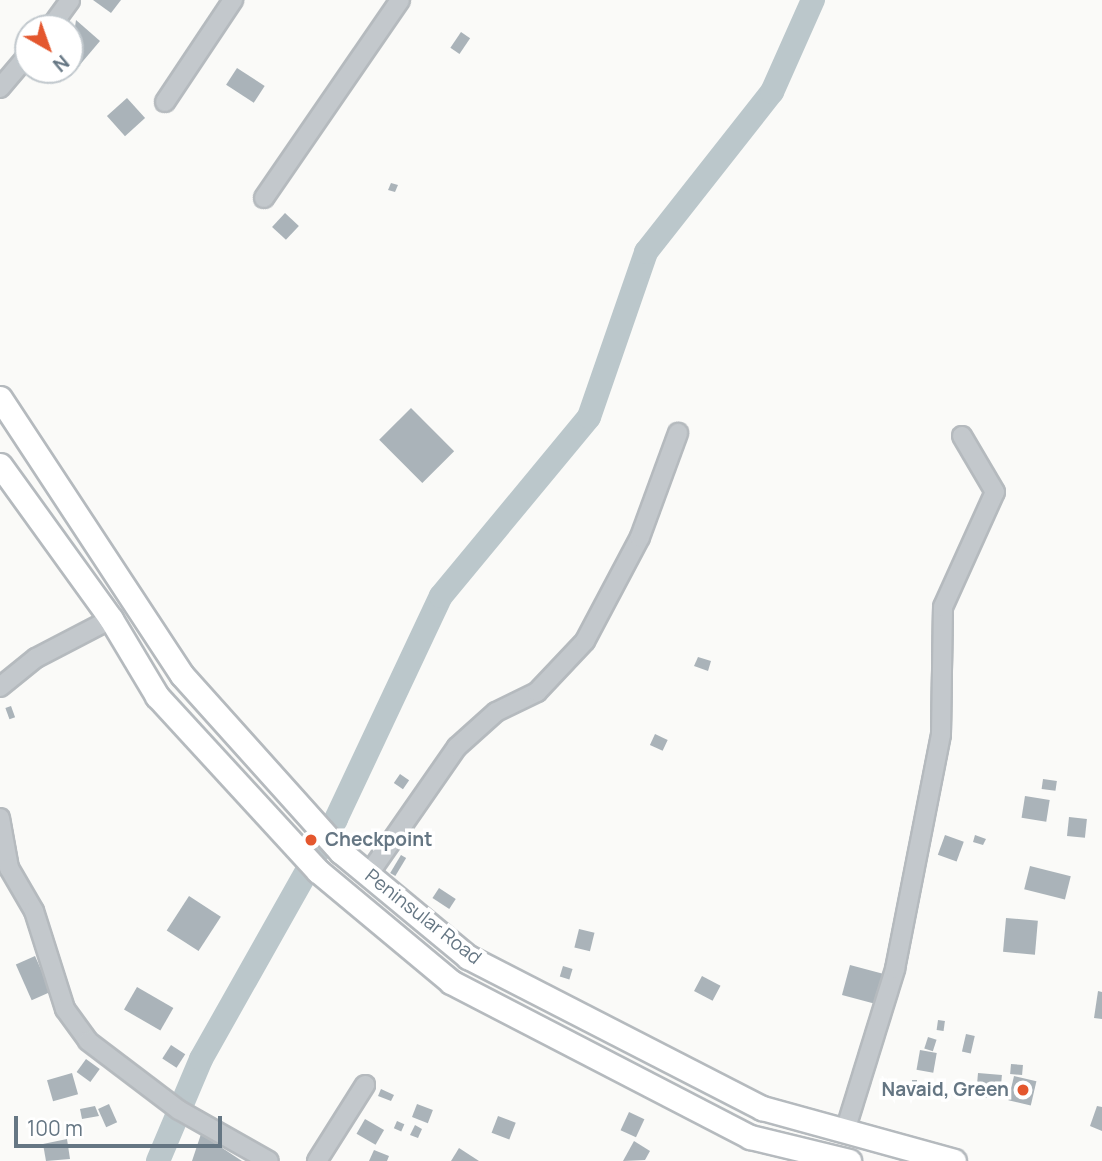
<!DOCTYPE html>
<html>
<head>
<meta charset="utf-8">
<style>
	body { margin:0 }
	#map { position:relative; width:1102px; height:1161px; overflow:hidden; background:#fafaf8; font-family:Manrope,sans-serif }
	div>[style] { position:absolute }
	.river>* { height:24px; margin:-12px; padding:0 12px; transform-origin:12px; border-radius:12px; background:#bbc7cb }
	.building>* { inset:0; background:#aab3b9; transform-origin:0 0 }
	.roads { filter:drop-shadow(2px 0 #b5babe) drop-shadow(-2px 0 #b5babe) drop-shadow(0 2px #b5babe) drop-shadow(0 -2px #b5babe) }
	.minor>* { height:18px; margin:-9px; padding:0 9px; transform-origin:9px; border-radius:9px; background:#c3c8cc }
	.major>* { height:23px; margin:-11.5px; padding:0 11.5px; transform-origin:11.5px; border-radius:11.5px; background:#fff }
	.dots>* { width:19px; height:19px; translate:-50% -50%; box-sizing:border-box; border:4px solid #fff; border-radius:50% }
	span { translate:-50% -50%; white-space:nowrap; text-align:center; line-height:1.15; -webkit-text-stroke:7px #fff; paint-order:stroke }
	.poi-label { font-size:19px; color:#657683; font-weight:700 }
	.left { translate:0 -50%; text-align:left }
	.right { translate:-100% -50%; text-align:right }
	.street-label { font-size:19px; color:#657683 }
	.north { position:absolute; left:14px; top:14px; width:70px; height:70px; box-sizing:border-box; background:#fff; border:2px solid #c1c8cd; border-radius:50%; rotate:140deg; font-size:19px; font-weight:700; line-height:28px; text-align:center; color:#657683 }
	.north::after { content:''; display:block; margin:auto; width:24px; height:32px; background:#e4572e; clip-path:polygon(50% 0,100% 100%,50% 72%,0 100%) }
	.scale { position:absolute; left:14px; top:1116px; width:208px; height:32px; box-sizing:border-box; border:4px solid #657683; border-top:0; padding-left:9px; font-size:21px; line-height:24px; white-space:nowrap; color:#657683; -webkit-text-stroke:5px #fff; paint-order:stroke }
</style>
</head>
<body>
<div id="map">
	<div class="river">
		<i style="left:158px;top:1161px;width:111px;rotate:-67.1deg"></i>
		<i style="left:201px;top:1059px;width:275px;rotate:-60.6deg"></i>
		<i style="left:336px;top:819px;width:246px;rotate:-64.8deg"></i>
		<i style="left:441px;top:596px;width:232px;rotate:-50.4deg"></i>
		<i style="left:589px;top:417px;width:175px;rotate:-70.9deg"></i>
		<i style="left:646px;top:252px;width:204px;rotate:-51.8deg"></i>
		<i style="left:772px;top:92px;width:101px;rotate:-66deg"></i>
	</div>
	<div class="building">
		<i style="clip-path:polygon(93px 0,121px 0,111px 13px)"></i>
		<i style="clip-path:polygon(76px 20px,100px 41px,78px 67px,70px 61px)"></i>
		<i style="left:461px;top:32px;width:11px;height:19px;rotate:34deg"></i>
		<i style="left:237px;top:68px;width:33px;height:20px;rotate:33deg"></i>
		<i style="left:127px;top:98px;width:27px;height:27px;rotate:48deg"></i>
		<i style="clip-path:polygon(391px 183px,398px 185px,395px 192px,388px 190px)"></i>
		<i style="left:285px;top:213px;width:19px;height:19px;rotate:43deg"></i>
		<i style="left:411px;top:408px;width:61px;height:45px;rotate:45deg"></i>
		<i style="clip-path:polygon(698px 657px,711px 661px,708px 671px,694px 666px)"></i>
		<i style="left:11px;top:706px;width:12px;height:6px;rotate:70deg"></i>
		<i style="left:655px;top:734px;width:14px;height:12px;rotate:25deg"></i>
		<i style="left:400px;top:774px;width:11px;height:11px;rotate:34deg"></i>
		<i style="left:1043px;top:779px;width:14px;height:10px;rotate:8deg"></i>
		<i style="left:1025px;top:796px;width:25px;height:22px;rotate:9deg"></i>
		<i style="left:1069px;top:817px;width:18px;height:19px;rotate:6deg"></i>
		<i style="left:945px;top:835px;width:20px;height:21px;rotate:20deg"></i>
		<i style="clip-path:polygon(975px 835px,986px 839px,983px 845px,973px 842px)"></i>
		<i style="left:401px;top:855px;width:6px;height:21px;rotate:31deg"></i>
		<i style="left:1030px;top:866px;width:42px;height:24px;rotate:14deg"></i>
		<i style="left:439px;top:888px;width:20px;height:12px;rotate:33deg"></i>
		<i style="left:189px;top:896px;width:38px;height:41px;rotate:33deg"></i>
		<i style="left:1006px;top:918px;width:32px;height:34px;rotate:5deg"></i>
		<i style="left:579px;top:929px;width:16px;height:19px;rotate:14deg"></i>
		<i style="left:35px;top:956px;width:39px;height:21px;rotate:66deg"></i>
		<i style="left:850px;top:965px;width:35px;height:31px;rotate:15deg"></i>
		<i style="left:563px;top:966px;width:10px;height:11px;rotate:17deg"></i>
		<i style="left:702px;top:976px;width:21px;height:17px;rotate:28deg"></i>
		<i style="left:137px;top:987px;width:42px;height:26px;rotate:30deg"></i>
		<i style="clip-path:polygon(1098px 991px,1102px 992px,1102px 1019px,1094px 1018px)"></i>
		<i style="left:938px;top:1020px;width:7px;height:10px;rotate:8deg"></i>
		<i style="left:966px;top:1034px;width:9px;height:18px;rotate:13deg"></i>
		<i style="left:928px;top:1037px;width:9px;height:12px;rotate:18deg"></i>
		<i style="left:171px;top:1045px;width:17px;height:16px;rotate:33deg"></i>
		<i style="left:920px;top:1050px;width:17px;height:20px;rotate:10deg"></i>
		<i style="left:86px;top:1059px;width:17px;height:16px;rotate:36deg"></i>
		<i style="left:1011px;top:1064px;width:12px;height:10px;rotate:5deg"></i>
		<i style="left:72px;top:1073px;width:22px;height:26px;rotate:74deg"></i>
		<i style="left:978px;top:1073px;width:24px;height:24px;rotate:5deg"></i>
		<i style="left:1014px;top:1076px;width:23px;height:25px;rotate:13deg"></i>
		<i style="clip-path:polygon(912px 1080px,917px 1080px,917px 1091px,913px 1091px)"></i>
		<i style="clip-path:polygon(381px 1089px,394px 1095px,391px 1101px,378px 1096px)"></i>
		<i style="left:109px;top:1104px;width:20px;height:12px;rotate:66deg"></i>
		<i style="left:417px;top:1104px;width:17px;height:14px;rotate:21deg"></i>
		<i style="clip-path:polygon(95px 1106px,99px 1116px,82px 1119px,80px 1109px)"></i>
		<i style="clip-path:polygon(1097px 1106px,1102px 1107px,1102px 1131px,1090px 1126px)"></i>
		<i style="left:629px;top:1112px;width:17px;height:20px;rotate:25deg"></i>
		<i style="left:498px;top:1116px;width:19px;height:18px;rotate:21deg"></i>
		<i style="left:365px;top:1119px;width:22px;height:17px;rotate:30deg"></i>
		<i style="left:397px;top:1121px;width:8px;height:8px;rotate:23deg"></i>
		<i style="clip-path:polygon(415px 1125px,422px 1129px,418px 1138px,410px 1135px)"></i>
		<i style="clip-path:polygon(201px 1134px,242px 1161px,192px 1161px)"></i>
		<i style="clip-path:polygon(67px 1139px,70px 1159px,46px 1161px,43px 1144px)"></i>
		<i style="clip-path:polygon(634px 1141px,650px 1151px,645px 1160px,623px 1161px)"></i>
		<i style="clip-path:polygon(459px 1148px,479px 1161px,451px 1161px)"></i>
		<i style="clip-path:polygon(374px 1150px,389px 1156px,387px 1161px,369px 1161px)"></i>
	</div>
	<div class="roads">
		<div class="minor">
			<i style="left:50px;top:28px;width:34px;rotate:-54deg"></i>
			<i style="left:0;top:88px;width:43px;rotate:-49.7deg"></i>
			<i style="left:165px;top:102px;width:123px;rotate:-56.3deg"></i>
			<i style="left:264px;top:198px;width:240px;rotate:-55.5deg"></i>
			<i style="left:0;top:687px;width:46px;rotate:-38.9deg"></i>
			<i style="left:36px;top:658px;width:85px;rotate:-27.5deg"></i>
			<i style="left:0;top:818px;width:51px;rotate:79.8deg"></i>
			<i style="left:9px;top:868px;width:50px;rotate:59.8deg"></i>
			<i style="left:34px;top:911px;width:103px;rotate:72.4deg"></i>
			<i style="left:65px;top:1009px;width:39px;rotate:54deg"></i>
			<i style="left:88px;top:1041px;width:114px;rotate:37.2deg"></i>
			<i style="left:179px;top:1110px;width:103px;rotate:29.5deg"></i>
			<i style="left:368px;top:875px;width:156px;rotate:-55.2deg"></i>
			<i style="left:457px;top:747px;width:52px;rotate:-41.9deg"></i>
			<i style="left:496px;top:712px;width:46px;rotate:-26deg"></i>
			<i style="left:537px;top:692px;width:70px;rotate:-46.7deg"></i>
			<i style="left:585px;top:641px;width:118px;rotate:-62.1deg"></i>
			<i style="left:640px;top:537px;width:111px;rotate:-69.9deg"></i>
			<i style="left:845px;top:1131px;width:170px;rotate:-72.8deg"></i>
			<i style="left:895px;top:969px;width:239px;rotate:-78.9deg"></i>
			<i style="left:941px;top:734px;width:127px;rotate:-89.1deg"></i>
			<i style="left:943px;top:607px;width:126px;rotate:-65.7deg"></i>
			<i style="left:995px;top:492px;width:65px;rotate:-120.5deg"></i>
			<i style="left:317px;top:1161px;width:90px;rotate:-57.7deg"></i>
		</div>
		<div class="major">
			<i style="left:0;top:398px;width:331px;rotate:56.7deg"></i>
			<i style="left:182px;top:675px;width:238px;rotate:48.1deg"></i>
			<i style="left:341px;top:852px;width:165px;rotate:39.6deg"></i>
			<i style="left:468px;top:957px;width:331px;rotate:27.2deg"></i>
			<i style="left:762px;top:1108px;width:199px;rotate:15.4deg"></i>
			<i style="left:0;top:465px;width:190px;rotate:54.2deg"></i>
			<i style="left:111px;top:619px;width:90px;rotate:59.1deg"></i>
			<i style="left:157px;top:696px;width:238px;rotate:47.4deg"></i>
			<i style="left:318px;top:871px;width:173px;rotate:39.8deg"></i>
			<i style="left:451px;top:982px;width:337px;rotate:27.4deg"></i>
			<i style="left:750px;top:1137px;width:102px;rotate:13.6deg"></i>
		</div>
	</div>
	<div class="dots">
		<i style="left:311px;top:840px;background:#e4572e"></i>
		<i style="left:1023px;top:1090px;background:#e4572e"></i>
	</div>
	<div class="poi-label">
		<span class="left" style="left:325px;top:840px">Checkpoint</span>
		<span class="right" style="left:1009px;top:1090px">Navaid, Green</span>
	</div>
	<div class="street-label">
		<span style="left:423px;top:917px;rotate:38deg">Peninsular Road</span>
	</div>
	<div class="north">N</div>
	<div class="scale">100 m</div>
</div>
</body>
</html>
